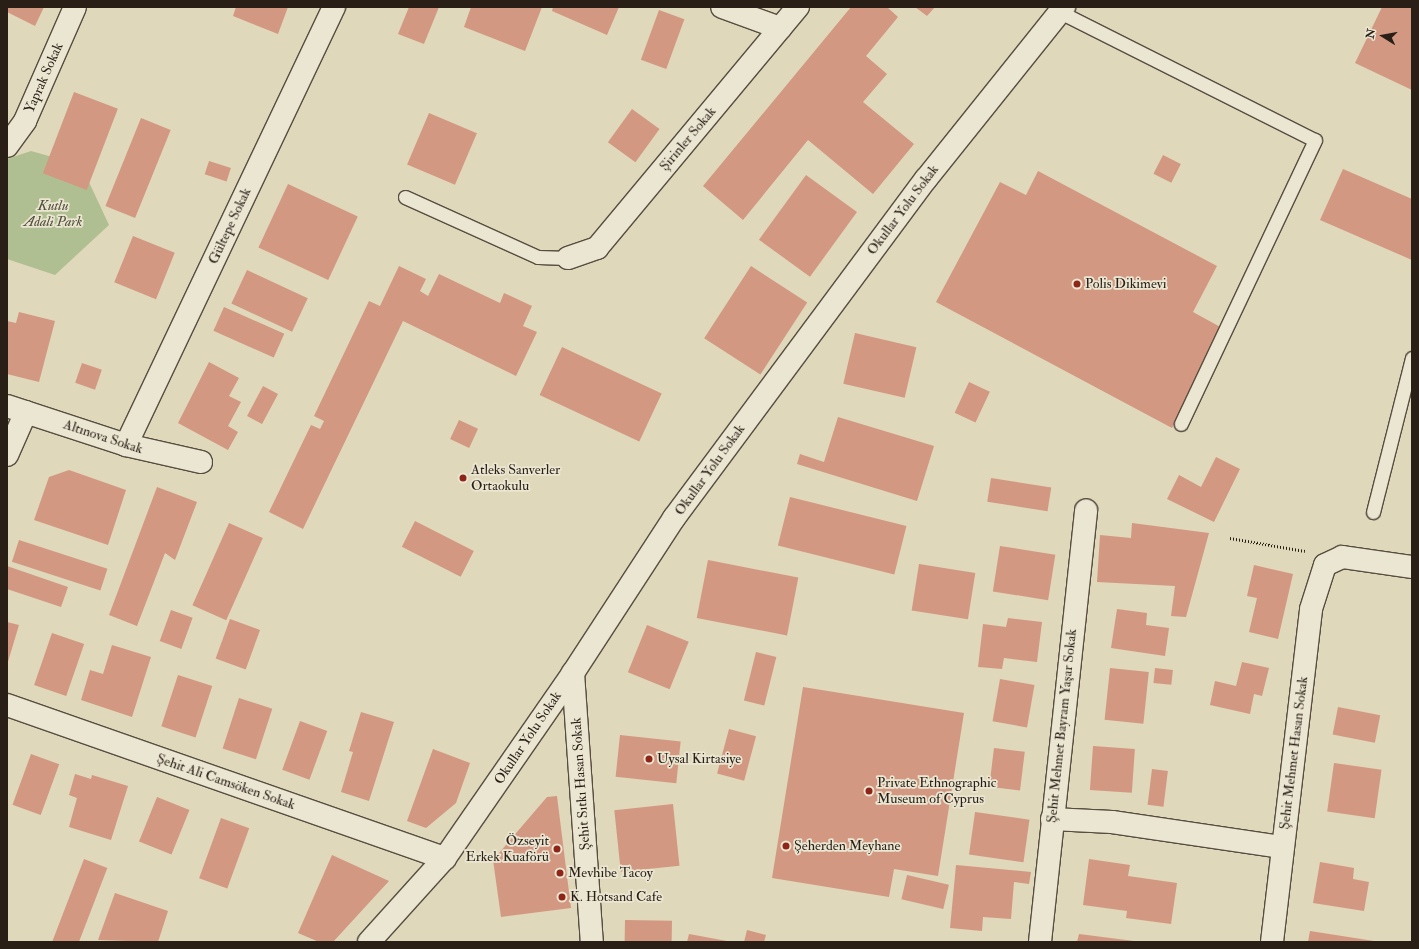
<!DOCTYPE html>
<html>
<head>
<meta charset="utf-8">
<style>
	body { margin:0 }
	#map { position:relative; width:1419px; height:949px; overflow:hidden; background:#e0d8ba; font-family:"IM FELL Double Pica",serif }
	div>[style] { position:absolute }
	.green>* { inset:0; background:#b0bf91 }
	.building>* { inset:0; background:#d29881; transform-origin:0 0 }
	.path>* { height:2.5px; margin-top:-1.25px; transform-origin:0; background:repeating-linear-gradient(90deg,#291f17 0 1px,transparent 0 3px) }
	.roads { filter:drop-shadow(1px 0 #574d40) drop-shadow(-1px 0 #574d40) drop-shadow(0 1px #574d40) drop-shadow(0 -1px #574d40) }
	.lane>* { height:13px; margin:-6.5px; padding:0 6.5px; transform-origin:6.5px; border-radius:6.5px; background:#ebe6d2 }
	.street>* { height:22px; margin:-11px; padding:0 11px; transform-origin:11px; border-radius:11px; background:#ebe6d2 }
	.secondary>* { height:22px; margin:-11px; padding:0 11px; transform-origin:11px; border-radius:11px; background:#ebe6d2 }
	.dots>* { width:11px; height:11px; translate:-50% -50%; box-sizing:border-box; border:2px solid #ebe6d2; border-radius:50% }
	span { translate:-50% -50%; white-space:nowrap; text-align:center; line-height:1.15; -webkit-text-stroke:3.5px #ebe6d2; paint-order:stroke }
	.street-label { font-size:14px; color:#291f17 }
	.park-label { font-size:14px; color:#524f3c; font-style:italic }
	.poi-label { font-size:14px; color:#291f17 }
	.left { translate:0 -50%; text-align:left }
	.right { translate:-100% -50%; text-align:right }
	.frame { position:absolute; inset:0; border:8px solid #291f17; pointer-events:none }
	.north { position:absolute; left:1363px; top:16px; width:40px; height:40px; -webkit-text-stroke:3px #ebe6d2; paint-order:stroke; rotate:281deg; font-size:11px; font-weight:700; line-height:16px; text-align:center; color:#291f17 }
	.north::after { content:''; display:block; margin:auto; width:14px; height:18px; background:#291f17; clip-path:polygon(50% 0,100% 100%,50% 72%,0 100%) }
</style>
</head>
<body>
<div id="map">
	<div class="green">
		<i style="clip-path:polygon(31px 151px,81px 165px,109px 225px,55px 275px,7px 259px,7px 159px)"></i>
	</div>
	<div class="building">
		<i style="clip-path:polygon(7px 7px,44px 7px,35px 26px,7px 12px)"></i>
		<i style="clip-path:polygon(236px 7px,288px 7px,278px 34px,233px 16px)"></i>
		<i style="clip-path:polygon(409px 7px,439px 7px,424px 44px,398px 34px)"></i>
		<i style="clip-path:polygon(471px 7px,542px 7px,525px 51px,464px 27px)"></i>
		<i style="clip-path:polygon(553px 7px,619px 7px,607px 35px,552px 11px)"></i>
		<i style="clip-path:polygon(851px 7px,887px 7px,898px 17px,866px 56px,887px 74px,863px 102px,914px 144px,873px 194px,808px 140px,743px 220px,703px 186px)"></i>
		<i style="clip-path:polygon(915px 7px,935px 7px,927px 16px)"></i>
		<i style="clip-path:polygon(1382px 7px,1412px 7px,1412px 90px,1355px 63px)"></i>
		<i style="left:659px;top:10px;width:27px;height:53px;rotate:20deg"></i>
		<i style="left:74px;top:92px;width:47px;height:87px;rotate:21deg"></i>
		<i style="left:632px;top:109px;width:34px;height:41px;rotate:36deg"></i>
		<i style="left:429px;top:113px;width:52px;height:56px;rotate:23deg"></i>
		<i style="left:141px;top:118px;width:32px;height:95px;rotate:22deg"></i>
		<i style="left:1163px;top:155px;width:20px;height:21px;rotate:27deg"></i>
		<i style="left:209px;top:161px;width:23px;height:14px;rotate:18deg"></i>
		<i style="clip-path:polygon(1343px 169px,1412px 199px,1412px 260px,1320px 220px)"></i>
		<i style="clip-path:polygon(1038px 171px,1217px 266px,1193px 312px,1224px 329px,1172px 428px,936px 302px,1000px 182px,1026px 195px)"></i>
		<i style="left:806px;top:175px;width:63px;height:80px;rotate:36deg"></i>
		<i style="left:288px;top:184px;width:77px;height:70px;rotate:25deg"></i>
		<i style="left:133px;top:236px;width:45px;height:50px;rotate:22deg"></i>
		<i style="clip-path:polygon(399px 266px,426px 279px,420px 291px,428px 296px,439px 274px,500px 303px,504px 293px,532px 306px,523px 326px,537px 332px,516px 376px,403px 321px,303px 529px,269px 512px,311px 425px,320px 429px,324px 421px,314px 416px,369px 301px,380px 306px)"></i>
		<i style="left:751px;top:266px;width:67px;height:86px;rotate:33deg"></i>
		<i style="left:247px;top:270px;width:67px;height:37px;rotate:25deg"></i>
		<i style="left:224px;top:307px;width:66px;height:26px;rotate:24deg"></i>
		<i style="clip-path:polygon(19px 312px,55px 321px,39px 382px,7px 374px,7px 321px,16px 323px)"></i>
		<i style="left:855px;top:333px;width:63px;height:52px;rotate:13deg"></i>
		<i style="left:562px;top:347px;width:110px;height:53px;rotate:25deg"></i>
		<i style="clip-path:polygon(209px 362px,239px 378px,229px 396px,241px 402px,228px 426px,238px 432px,228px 450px,178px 423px)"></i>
		<i style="left:82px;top:363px;width:21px;height:21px;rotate:19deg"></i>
		<i style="left:969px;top:382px;width:23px;height:34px;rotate:25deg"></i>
		<i style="left:263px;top:386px;width:17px;height:34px;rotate:28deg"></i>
		<i style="clip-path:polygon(838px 417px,934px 446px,917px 501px,797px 464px,800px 454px,824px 462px)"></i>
		<i style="left:459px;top:420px;width:21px;height:21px;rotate:25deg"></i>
		<i style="clip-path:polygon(1216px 457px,1240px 469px,1214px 522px,1167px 499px,1179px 475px,1201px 487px)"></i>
		<i style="clip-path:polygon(69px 470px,126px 490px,108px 545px,34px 520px,49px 477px)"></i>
		<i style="left:991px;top:478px;width:61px;height:24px;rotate:9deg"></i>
		<i style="clip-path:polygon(157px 487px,197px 502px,175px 560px,165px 553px,137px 626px,109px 615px)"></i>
		<i style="left:790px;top:497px;width:120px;height:50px;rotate:14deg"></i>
		<i style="left:415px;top:521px;width:66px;height:29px;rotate:27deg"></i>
		<i style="left:229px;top:523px;width:37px;height:90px;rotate:24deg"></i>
		<i style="clip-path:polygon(1132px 523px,1209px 533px,1186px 617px,1171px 616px,1175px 586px,1097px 582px,1100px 535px,1131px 538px)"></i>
		<i style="left:19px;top:540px;width:93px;height:23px;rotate:18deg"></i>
		<i style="left:1000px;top:546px;width:56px;height:46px;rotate:9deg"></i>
		<i style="left:708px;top:560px;width:92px;height:59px;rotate:11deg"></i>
		<i style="left:919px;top:564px;width:57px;height:47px;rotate:9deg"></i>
		<i style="clip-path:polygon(1254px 565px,1293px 574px,1278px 639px,1249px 632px,1257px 598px,1247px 596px)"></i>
		<i style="clip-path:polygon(7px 566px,68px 587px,61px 607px,7px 589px)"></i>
		<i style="clip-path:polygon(1117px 609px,1147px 613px,1146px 625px,1169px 628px,1165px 656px,1111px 648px)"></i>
		<i style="left:171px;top:610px;width:23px;height:33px;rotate:20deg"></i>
		<i style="clip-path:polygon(1008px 618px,1042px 622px,1037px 662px,1004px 658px,1002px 669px,978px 667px,983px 624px,1006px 627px)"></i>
		<i style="left:230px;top:619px;width:32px;height:42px;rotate:20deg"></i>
		<i style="clip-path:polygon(7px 622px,19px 625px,7px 665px)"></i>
		<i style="left:647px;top:625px;width:45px;height:51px;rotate:22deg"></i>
		<i style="left:52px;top:633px;width:34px;height:55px;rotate:19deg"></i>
		<i style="clip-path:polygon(112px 645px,151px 657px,132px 717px,81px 700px,90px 670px,103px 674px)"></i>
		<i style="left:756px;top:652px;width:21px;height:50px;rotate:14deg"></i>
		<i style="clip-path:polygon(1242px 662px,1269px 668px,1262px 696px,1254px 694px,1250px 714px,1210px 705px,1215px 681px,1236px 686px)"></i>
		<i style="left:1110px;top:668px;width:39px;height:52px;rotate:6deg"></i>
		<i style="left:1155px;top:668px;width:18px;height:15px;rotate:6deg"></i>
		<i style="left:178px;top:675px;width:36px;height:54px;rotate:18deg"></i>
		<i style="left:1000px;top:679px;width:35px;height:43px;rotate:10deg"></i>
		<i style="clip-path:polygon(803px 687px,964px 713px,938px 876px,894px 869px,889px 897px,772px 878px)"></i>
		<i style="left:239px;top:698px;width:35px;height:53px;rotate:18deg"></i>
		<i style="left:1338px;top:707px;width:43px;height:28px;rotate:11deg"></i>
		<i style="clip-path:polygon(361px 712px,394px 722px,369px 801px,341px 792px,353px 752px,349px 751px)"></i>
		<i style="left:300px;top:721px;width:29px;height:52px;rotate:20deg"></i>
		<i style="left:729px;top:729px;width:28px;height:46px;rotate:15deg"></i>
		<i style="left:620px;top:735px;width:61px;height:42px;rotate:6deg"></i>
		<i style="left:1093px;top:746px;width:42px;height:44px;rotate:4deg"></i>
		<i style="left:994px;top:748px;width:31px;height:39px;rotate:7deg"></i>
		<i style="clip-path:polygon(433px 749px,470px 763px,456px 803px,426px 828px,407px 821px)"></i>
		<i style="left:31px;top:754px;width:30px;height:54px;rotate:20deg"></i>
		<i style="left:1334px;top:763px;width:48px;height:49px;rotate:8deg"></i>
		<i style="left:1152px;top:769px;width:16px;height:36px;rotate:7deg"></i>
		<i style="clip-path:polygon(75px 774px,91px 779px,92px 775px,128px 786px,111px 840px,69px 827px,77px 798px,69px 795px)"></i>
		<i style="clip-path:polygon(557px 796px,571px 908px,501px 917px,493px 860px,547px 797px)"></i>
		<i style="left:157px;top:797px;width:35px;height:48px;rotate:22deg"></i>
		<i style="left:673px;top:804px;width:62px;height:59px;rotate:84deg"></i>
		<i style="left:975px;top:812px;width:55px;height:43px;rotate:8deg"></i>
		<i style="left:221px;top:818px;width:30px;height:64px;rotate:20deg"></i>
		<i style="clip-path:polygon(332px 855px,389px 881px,333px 942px,319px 942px,298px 933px)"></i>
		<i style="left:84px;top:859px;width:25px;height:89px;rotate:21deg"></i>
		<i style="clip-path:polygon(1089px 859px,1130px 865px,1128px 876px,1177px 883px,1171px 924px,1126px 918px,1127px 911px,1083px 905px)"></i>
		<i style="clip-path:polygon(1320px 862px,1354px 868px,1353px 879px,1369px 882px,1364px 911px,1313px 903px)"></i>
		<i style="clip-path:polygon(956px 865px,1031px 872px,1029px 884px,1014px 882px,1011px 919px,983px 917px,982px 931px,950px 928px)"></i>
		<i style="left:907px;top:875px;width:43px;height:25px;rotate:13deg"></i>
		<i style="clip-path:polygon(115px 893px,168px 911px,158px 942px,98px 940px)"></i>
		<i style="left:625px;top:920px;width:47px;height:22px;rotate:1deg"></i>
		<i style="clip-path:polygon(747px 930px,766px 935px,764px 942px,744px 942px)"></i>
		<i style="clip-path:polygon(1310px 931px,1374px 941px,1373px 942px,1308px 942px)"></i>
		<i style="clip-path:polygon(689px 934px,727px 941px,727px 942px,687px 942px)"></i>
		<i style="clip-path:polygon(1079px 934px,1134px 941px,1134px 942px,1077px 942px)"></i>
	</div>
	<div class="path">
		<i style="left:1230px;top:538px;width:76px;rotate:9.8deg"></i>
	</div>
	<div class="roads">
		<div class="lane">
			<i style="left:1060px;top:12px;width:285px;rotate:26.7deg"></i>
			<i style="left:1315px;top:140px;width:314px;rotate:115.3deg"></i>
			<i style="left:405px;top:197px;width:146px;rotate:24.3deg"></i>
			<i style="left:538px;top:257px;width:30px;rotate:2deg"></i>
			<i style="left:1373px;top:512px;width:159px;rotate:-75.8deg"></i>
		</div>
		<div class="street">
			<i style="left:722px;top:7px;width:62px;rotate:19.9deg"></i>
			<i style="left:7px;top:146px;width:31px;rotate:-54deg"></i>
			<i style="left:25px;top:121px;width:124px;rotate:-66.3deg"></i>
			<i style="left:568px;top:258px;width:31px;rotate:-19deg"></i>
			<i style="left:597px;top:248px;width:314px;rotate:-50.2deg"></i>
			<i style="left:7px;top:406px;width:125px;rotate:18.1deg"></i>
			<i style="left:126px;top:445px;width:77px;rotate:12.8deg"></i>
			<i style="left:126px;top:445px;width:485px;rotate:-64.6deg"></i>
			<i style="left:7px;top:455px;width:47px;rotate:-66.2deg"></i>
			<i style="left:573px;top:673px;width:270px;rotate:86deg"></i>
			<i style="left:7px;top:705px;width:464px;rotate:19.3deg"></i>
			<i style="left:1052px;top:819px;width:60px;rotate:2.9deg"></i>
			<i style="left:1112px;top:822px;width:172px;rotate:8.4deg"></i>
			<i style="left:1040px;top:942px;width:434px;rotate:-83.9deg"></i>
			<i style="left:1272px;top:942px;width:335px;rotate:-83.3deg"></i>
			<i style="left:1311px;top:609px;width:46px;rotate:-72.3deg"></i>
			<i style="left:1325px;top:565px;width:19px;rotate:-25deg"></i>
			<i style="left:1342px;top:557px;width:71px;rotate:8.1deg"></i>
		</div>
		<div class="secondary">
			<i style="left:369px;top:942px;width:113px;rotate:-47.9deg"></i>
			<i style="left:445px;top:858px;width:225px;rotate:-55.3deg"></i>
			<i style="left:573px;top:673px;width:185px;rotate:-56.9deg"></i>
			<i style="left:674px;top:518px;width:422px;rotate:-53.4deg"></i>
			<i style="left:926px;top:179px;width:221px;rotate:-51.3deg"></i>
		</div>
	</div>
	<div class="dots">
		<i style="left:1077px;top:284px;background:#8f2418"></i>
		<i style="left:463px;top:478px;background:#8f2418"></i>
		<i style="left:649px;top:759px;background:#8f2418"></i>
		<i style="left:869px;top:791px;background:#8f2418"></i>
		<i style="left:786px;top:846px;background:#8f2418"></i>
		<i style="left:557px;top:849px;background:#8f2418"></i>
		<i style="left:560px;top:873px;background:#8f2418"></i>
		<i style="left:562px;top:897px;background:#8f2418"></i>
	</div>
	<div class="street-label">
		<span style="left:44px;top:78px;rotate:-66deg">Yaprak Sokak</span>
		<span style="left:688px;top:139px;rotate:-50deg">Şirinler Sokak</span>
		<span style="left:903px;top:210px;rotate:-53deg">Okullar Yolu Sokak</span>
		<span style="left:230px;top:226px;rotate:-65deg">Gültepe Sokak</span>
		<span style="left:103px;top:437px;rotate:18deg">Altınova Sokak</span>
		<span style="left:710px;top:470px;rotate:-54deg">Okullar Yolu Sokak</span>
		<span style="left:1062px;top:726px;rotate:-84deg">Şehit Mehmet Bayram Yaşar Sokak</span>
		<span style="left:528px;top:738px;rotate:-56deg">Okullar Yolu Sokak</span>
		<span style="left:1294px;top:753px;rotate:-83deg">Şehit Mehmet Hasan Sokak</span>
		<span style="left:226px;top:782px;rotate:19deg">Şehit Ali Camsöken Sokak</span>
		<span style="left:581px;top:784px;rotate:-94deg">Şehit Sıtkı Hasan Sokak</span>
	</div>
	<div class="park-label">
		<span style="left:53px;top:214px">Kutlu<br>Adali Park</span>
	</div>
	<div class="poi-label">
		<span class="left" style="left:1085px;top:284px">Polis Dikimevi</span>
		<span class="left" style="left:471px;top:478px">Atleks Sanverler<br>Ortaokulu</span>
		<span class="left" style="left:657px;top:759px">Uysal Kirtasiye</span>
		<span class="left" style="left:877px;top:791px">Private Ethnographic<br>Museum of Cyprus</span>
		<span class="right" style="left:549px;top:849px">Özseyit<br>Erkek Kuaförü</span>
		<span class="left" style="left:794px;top:846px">Şeherden Meyhane</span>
		<span class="left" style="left:568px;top:873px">Mevhibe Tacoy</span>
		<span class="left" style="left:570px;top:897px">K. Hotsand Cafe</span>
	</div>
	<div class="frame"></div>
	<div class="north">N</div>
</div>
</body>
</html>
